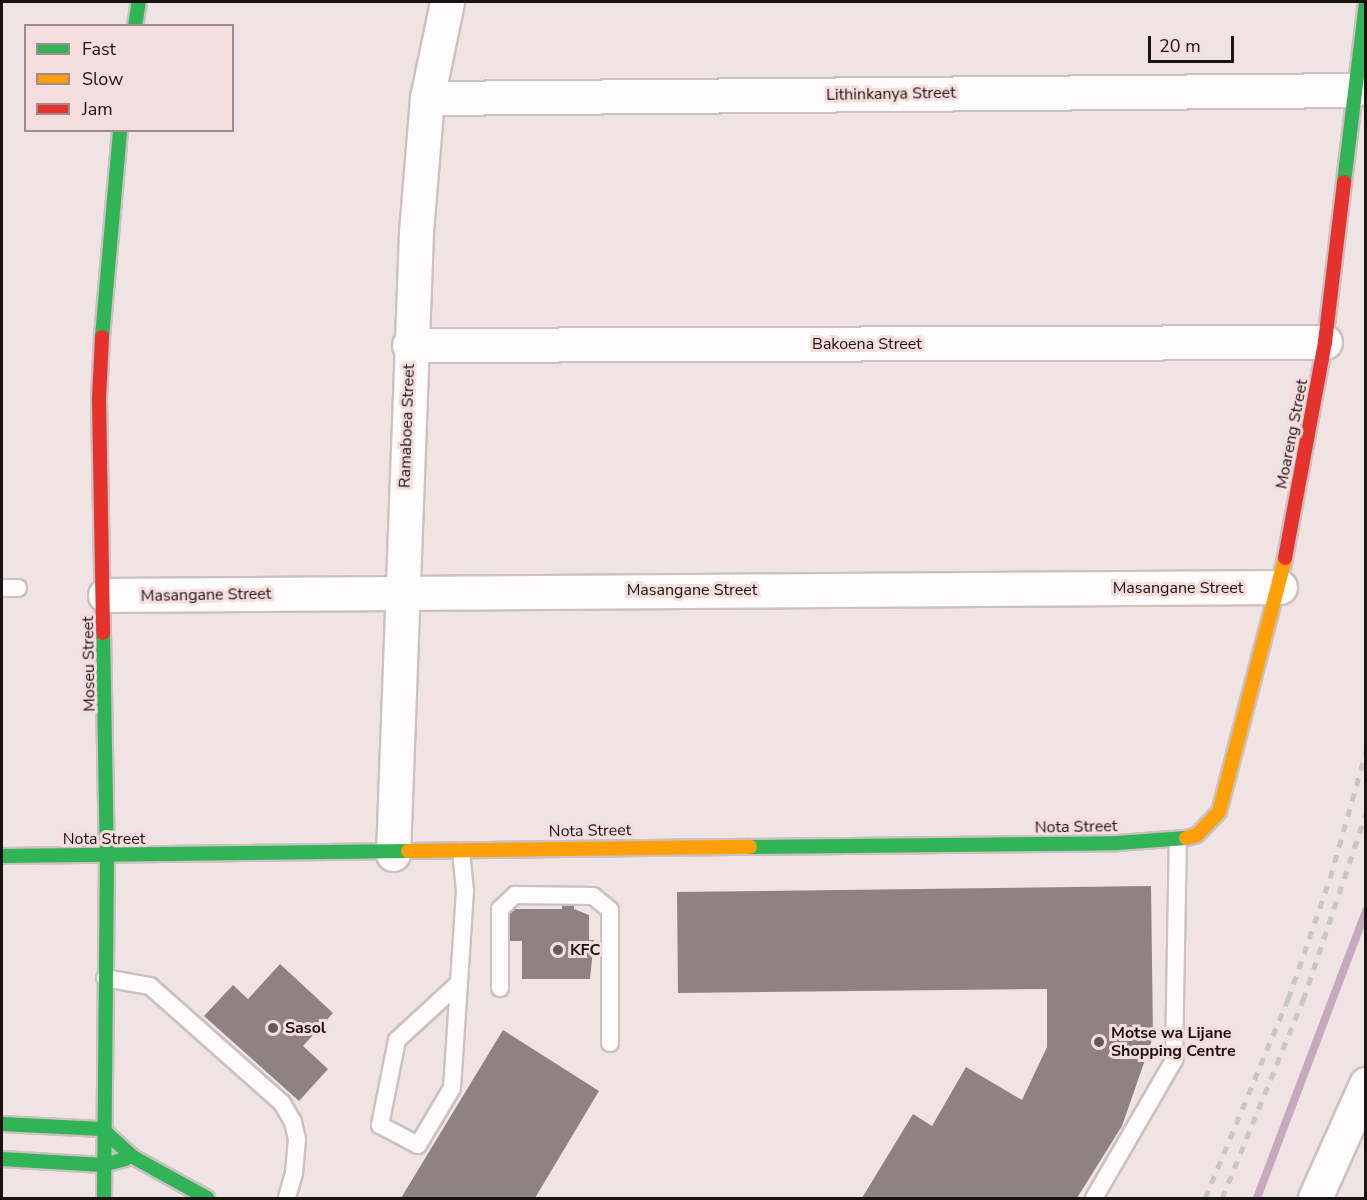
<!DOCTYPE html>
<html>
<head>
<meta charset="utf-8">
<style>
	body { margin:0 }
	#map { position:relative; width:1367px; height:1200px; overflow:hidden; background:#efe3e3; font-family:"Nunito Sans",sans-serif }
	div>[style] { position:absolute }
	.stream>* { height:8px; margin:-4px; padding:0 4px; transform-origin:4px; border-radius:4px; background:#c6a8bf }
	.building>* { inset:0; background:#8f8285 }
	.roads { filter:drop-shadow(2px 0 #cbc1c1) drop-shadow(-2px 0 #cbc1c1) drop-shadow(0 2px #cbc1c1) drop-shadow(0 -2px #cbc1c1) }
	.lane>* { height:16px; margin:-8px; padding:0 8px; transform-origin:8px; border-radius:8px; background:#fdfbfb }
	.street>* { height:33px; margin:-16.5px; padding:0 16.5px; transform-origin:16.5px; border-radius:16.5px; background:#fdfbfb }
	.fast>* { height:14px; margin:-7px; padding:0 7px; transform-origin:7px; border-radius:7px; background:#30b455 }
	.slow>* { height:14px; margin:-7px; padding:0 7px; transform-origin:7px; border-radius:7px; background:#ff9f0a }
	.jam>* { height:14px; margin:-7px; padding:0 7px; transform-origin:7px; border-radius:7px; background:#e5322d }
	.rail>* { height:4.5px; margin-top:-2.25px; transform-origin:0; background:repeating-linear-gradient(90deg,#c9c6c6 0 8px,transparent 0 16px) }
	.dots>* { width:16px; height:16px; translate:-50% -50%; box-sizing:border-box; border:3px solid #f5dddd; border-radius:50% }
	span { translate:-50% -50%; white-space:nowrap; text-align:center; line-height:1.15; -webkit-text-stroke:6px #f5dddd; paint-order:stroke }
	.street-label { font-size:16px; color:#1a1213 }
	.poi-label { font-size:16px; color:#1a1213; font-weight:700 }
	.left { translate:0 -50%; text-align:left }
	.frame { position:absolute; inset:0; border:3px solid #1a1213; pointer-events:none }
	.legend { position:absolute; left:24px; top:24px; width:210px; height:108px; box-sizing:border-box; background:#f5dddd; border:2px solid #9d8c8c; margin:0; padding:8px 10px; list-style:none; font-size:18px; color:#1a1213 }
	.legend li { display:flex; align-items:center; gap:12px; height:30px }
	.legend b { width:30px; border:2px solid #9d8c8c }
	.scale { position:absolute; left:1148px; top:36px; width:86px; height:27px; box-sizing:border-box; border:3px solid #1a1213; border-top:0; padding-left:8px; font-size:18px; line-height:21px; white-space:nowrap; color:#1a1213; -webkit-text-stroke:4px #f5dddd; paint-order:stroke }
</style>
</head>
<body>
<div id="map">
	<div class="stream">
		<i style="left:1257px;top:1198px;width:307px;rotate:-69.2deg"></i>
	</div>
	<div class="building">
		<i style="clip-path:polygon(1151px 886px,1153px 1037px,1122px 1126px,1077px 1198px,862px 1198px,913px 1114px,932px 1126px,966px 1067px,1022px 1100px,1047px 1047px,1047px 989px,678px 993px,677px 892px)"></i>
		<i style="clip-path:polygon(562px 905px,574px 905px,574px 909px,589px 915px,589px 940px,594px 940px,590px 979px,522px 979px,522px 941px,509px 941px,509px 909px,562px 909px)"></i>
		<i style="clip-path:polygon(280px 964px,333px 1013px,303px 1046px,328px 1069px,299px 1101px,204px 1016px,233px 985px,248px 999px)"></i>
		<i style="clip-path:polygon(503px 1030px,599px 1091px,535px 1198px,401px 1198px)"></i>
	</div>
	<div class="roads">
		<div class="lane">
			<i style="left:2px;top:588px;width:16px"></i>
			<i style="left:105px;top:978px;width:46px;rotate:10.1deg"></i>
			<i style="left:150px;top:986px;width:176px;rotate:41.6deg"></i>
			<i style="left:282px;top:1103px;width:22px;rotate:60deg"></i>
			<i style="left:293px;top:1122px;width:17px;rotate:77deg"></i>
			<i style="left:297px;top:1139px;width:34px;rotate:95deg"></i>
			<i style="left:294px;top:1173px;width:26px;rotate:106deg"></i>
			<i style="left:459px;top:983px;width:84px;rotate:137.4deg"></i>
			<i style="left:397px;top:1040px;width:87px;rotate:101.3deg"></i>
			<i style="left:380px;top:1125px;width:43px;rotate:27.8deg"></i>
			<i style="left:418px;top:1145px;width:66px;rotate:-59.2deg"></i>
			<i style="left:452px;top:1088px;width:105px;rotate:-86.2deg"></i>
			<i style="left:459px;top:983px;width:92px;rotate:-86.3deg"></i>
			<i style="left:465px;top:891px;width:40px;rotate:-95.7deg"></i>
			<i style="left:500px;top:988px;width:79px;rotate:-90deg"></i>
			<i style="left:500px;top:909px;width:21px;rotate:-43deg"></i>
			<i style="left:515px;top:895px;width:78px;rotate:0.7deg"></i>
			<i style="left:593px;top:896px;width:22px;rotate:39deg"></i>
			<i style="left:610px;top:910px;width:133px;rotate:90deg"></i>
			<i style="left:1094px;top:1198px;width:160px;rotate:-59.9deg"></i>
			<i style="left:1174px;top:1060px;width:219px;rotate:-89deg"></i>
		</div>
		<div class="street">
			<i style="left:427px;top:98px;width:927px;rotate:-0.49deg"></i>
			<i style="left:409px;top:345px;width:916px;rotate:-0.19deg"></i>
			<i style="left:105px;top:595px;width:1175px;rotate:-0.39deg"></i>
			<i style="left:393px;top:854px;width:622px;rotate:-87.88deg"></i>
			<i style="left:416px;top:232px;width:134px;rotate:-85.3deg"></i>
			<i style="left:427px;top:98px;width:98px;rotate:-78.2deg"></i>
			<i style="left:1315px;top:1198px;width:125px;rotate:-65.9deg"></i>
		</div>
		<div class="fast">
			<i style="left:135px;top:26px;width:24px;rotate:-81deg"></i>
			<i style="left:1344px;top:182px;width:179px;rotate:-83deg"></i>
			<i style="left:102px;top:337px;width:208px;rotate:-85deg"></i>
			<i style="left:103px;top:633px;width:222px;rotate:89deg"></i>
			<i style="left:107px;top:855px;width:343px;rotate:90.5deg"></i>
			<i style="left:750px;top:847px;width:367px;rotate:-0.6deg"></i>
			<i style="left:1117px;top:843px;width:69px;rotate:-4.1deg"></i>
			<i style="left:2px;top:856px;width:406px;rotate:-0.7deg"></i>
			<i style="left:2px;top:1124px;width:100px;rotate:2.9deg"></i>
			<i style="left:102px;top:1129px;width:42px;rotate:42.1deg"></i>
			<i style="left:133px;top:1157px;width:85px;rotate:29deg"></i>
			<i style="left:2px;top:1159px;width:101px;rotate:3.4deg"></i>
			<i style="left:103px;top:1165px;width:23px;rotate:-15deg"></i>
		</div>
		<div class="slow">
			<i style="left:1186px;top:838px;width:11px;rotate:-15deg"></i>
			<i style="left:1197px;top:835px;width:32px;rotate:-46deg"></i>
			<i style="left:1219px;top:812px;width:262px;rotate:-75.4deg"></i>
			<i style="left:408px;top:851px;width:342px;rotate:-0.7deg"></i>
		</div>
		<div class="jam">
			<i style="left:102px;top:337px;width:62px;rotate:92.8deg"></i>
			<i style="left:99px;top:399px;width:234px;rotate:89deg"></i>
			<i style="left:1285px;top:558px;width:220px;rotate:-79.5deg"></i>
			<i style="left:1325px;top:342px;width:161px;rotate:-83.2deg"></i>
		</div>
	</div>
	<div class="rail">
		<i style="left:1205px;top:1198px;width:216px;rotate:-67.4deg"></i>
		<i style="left:1288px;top:999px;width:128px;rotate:-70.9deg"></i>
		<i style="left:1330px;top:878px;width:132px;rotate:-74.2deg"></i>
		<i style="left:1222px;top:1198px;width:214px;rotate:-67.8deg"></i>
		<i style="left:1303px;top:1000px;width:197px;rotate:-71.4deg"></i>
	</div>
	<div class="dots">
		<i style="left:558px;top:950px;background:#655b5c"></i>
		<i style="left:273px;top:1028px;background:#655b5c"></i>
		<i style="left:1099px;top:1042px;background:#655b5c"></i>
	</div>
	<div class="street-label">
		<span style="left:891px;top:94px;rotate:-1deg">Lithinkanya Street</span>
		<span style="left:867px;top:344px">Bakoena Street</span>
		<span style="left:407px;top:426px;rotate:-88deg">Ramaboea Street</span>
		<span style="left:1292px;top:434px;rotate:-79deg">Moareng Street</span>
		<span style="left:1178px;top:588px">Masangane Street</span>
		<span style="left:692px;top:590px">Masangane Street</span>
		<span style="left:206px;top:595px;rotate:-1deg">Masangane Street</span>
		<span style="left:89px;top:664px;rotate:-91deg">Moseu Street</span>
		<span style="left:1076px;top:827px;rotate:-1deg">Nota Street</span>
		<span style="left:590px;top:831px;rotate:-1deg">Nota Street</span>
		<span style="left:104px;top:839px">Nota Street</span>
	</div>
	<div class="poi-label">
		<span class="left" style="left:570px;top:950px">KFC</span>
		<span class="left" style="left:285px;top:1028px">Sasol</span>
		<span class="left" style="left:1111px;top:1042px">Motse wa Lijane<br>Shopping Centre</span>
	</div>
	<div class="frame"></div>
	<ul class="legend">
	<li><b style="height:8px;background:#30b455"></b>Fast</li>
	<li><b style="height:8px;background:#ff9f0a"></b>Slow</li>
	<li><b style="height:8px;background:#e5322d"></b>Jam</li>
	</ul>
	<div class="scale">20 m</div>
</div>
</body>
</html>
